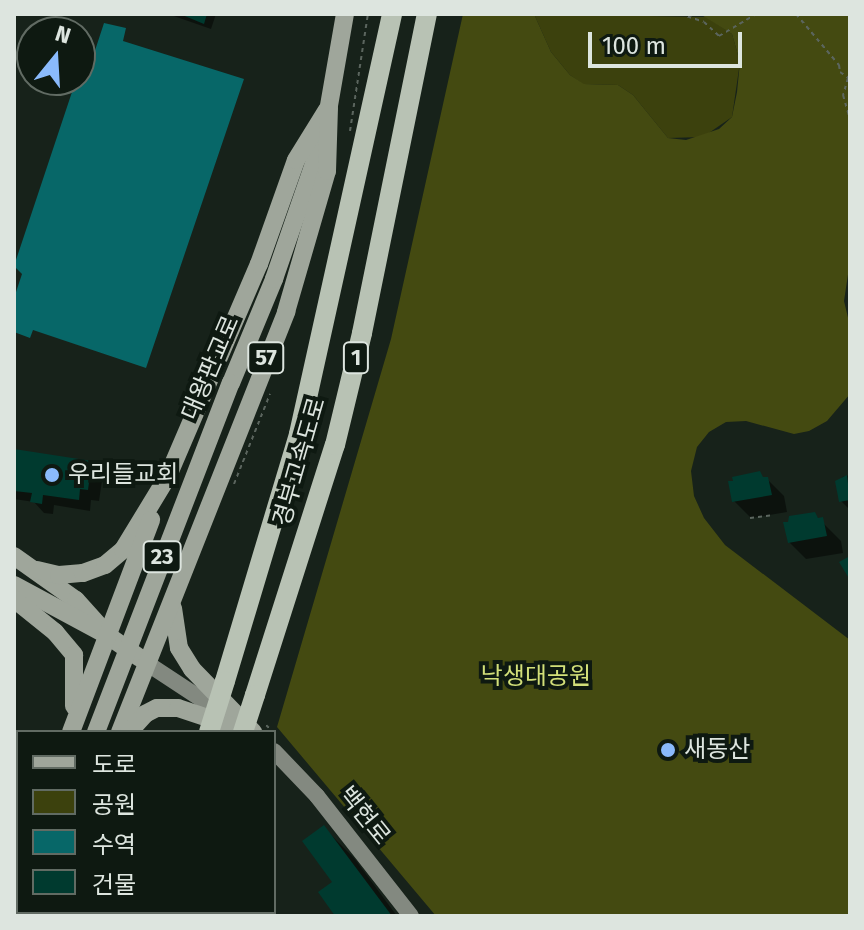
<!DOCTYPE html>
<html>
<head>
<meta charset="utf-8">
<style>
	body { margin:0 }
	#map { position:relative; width:864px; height:930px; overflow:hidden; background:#17221a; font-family:"Fira Sans","Noto Sans KR",sans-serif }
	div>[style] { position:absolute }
	.green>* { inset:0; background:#3c410d }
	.forest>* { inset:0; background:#444a11 }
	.water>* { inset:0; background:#076768 }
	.shadow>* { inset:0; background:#0007 }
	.building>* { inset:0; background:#003a2f }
	.path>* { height:2px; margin-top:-1px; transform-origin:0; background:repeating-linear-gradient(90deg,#5b655e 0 4px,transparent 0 8px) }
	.secondary>* { height:16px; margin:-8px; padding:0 8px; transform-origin:8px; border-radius:8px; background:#838980 }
	.primary>* { height:18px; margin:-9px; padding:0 9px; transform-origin:9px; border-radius:9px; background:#9fa69b }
	.motorway>* { height:20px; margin:-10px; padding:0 10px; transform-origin:10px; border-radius:10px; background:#b8c2b4 }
	.primary-bridge>* { height:18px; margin:-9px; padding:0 9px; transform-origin:9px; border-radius:9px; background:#9fa69b }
	.motorway-bridge>* { height:20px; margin:-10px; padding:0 10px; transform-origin:10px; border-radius:10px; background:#b8c2b4 }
	.dots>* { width:22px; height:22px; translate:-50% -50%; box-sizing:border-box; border:4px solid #0e1911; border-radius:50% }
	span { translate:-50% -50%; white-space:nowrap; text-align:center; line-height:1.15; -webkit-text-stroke:8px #0e1911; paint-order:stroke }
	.shield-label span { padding:2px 6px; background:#0e1911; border:2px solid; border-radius:6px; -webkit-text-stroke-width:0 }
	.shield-label { font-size:22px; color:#dde5df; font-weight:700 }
	.street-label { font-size:24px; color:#dde5df }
	.poi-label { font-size:24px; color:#dde5df }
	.left { translate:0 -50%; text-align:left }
	.park-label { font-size:24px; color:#d2df79 }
	.frame { position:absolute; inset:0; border:16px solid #dde5df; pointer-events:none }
	.legend { position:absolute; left:16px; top:730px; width:260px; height:184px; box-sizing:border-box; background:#0e1911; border:2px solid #616b63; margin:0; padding:10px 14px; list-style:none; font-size:24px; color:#dde5df }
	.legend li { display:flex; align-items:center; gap:16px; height:40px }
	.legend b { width:40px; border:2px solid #616b63 }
	.north { position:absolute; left:16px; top:16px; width:80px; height:80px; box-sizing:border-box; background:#0e1911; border:2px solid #616b63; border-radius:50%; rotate:18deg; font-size:22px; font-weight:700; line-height:32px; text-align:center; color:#dde5df }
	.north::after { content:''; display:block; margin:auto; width:28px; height:36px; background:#8abafc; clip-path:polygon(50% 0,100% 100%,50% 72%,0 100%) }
	.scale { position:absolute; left:588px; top:32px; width:154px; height:36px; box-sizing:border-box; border:4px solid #dde5df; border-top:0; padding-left:10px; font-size:24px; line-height:28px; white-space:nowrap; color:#dde5df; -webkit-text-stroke:6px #0e1911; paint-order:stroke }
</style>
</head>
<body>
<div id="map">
	<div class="green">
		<i style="clip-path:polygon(534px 14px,706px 17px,732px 34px,740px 62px,732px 117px,703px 137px,668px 138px,633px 95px,618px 85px,583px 84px,570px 75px,551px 52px)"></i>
	</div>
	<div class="forest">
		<i style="clip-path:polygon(463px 14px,534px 14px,551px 52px,570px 75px,584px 84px,618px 85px,633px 95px,668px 138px,686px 140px,719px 129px,732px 117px,737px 92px,740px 62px,732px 34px,700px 14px,850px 14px,850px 261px,844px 301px,850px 326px,850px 394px,827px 421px,809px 431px,794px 434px,746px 421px,726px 422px,709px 432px,697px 447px,691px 471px,694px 496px,704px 518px,725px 545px,850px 640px,850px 916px,436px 916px,277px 727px,391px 339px)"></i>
	</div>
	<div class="water">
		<i style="clip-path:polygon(104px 23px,126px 28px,123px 41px,244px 79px,146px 368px,33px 330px,30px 338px,14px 332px,14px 298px,22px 274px,14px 266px,76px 80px,85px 81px)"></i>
	</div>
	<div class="shadow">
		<i style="clip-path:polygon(168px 14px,216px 14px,211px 29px)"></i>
		<i style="clip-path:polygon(14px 451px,91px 462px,103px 474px,99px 501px,91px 500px,90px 511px,54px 505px,53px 514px,44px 513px,34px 502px,14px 499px)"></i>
		<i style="clip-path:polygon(850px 475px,850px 510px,841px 501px,842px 477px)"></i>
		<i style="clip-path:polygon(767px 479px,784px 496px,787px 512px,751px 518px,734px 501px)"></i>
		<i style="clip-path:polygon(814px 514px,841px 541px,843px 553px,806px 559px,789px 542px,790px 523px)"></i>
		<i style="clip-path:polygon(324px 828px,354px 858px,397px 916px,330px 916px,335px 912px,335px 883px)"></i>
	</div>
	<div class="building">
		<i style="clip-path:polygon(180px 14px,207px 14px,204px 24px)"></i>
		<i style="clip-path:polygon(14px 449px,92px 461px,88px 490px,80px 489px,79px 500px,43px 495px,42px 504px,30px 502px,32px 493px,14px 491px)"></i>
		<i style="clip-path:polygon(760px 471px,763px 477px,768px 477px,772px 495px,732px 502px,728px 481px,733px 481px,732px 477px)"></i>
		<i style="clip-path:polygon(847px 475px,850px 500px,839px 502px,835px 481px)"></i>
		<i style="clip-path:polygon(815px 512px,818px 518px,823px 517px,827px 536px,788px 543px,783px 522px,788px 522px,789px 516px)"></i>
		<i style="clip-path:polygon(850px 556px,850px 580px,839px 562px)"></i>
		<i style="clip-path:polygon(324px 825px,392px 916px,335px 916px,318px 892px,332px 882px,302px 841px)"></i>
	</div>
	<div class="path">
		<i style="left:680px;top:14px;width:25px;rotate:18deg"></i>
		<i style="left:704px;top:22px;width:21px;rotate:43deg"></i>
		<i style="left:719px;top:36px;width:43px;rotate:-30.7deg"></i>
		<i style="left:796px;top:14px;width:67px;rotate:49.9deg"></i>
		<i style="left:839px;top:65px;width:7px;rotate:82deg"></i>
		<i style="left:840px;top:72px;width:12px;rotate:35deg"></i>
		<i style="left:848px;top:78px;width:18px;rotate:106deg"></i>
		<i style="left:843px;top:95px;width:25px;rotate:74deg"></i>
		<i style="left:350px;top:131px;width:118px;rotate:-81.3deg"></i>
		<i style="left:234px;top:484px;width:97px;rotate:-68.2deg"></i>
		<i style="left:750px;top:518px;width:24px;rotate:-7deg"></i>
		<i style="left:266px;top:725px;width:10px;rotate:45deg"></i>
	</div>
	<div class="secondary">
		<i style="left:148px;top:664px;width:91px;rotate:33.3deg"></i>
		<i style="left:274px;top:751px;width:62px;rotate:46.3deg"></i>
		<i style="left:317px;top:796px;width:152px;rotate:51.9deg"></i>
	</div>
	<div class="primary">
		<i style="left:327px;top:117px;width:105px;rotate:-80.1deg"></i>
		<i style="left:231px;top:383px;width:113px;rotate:-67.5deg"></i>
		<i style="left:274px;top:279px;width:141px;rotate:-70.9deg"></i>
		<i style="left:14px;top:556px;width:76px;rotate:35.4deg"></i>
		<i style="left:76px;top:600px;width:36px;rotate:48deg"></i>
		<i style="left:37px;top:570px;width:23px;rotate:13deg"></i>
		<i style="left:59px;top:575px;width:24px;rotate:-5deg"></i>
		<i style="left:83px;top:573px;width:23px;rotate:-20deg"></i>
		<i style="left:105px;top:565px;width:23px;rotate:-40deg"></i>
		<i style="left:123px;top:550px;width:87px;rotate:-58.7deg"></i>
		<i style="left:168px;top:476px;width:231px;rotate:-66.8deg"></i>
		<i style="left:259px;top:264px;width:110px;rotate:-70.4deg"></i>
		<i style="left:296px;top:160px;width:59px;rotate:-58.2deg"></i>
		<i style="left:14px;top:585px;width:106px;rotate:28.3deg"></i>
		<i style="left:107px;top:635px;width:40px;rotate:34.9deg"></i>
		<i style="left:14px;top:599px;width:53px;rotate:38.8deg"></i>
		<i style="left:55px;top:632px;width:30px;rotate:50deg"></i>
		<i style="left:74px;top:655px;width:51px;rotate:90deg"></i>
		<i style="left:173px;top:608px;width:40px;rotate:81.5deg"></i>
		<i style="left:179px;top:648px;width:25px;rotate:58deg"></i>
		<i style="left:192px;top:669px;width:88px;rotate:45.9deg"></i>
		<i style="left:71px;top:732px;width:227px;rotate:-69.3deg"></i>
		<i style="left:120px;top:732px;width:452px;rotate:-68.4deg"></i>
		<i style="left:286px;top:312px;width:147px;rotate:-73.8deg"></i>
		<i style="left:327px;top:171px;width:63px;rotate:-88.2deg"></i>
		<i style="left:129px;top:732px;width:24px;rotate:-48deg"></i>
		<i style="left:145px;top:714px;width:13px;rotate:-27deg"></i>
		<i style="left:157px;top:708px;width:21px"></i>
		<i style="left:178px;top:708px;width:76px;rotate:18.4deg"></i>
		<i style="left:15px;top:916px;width:9px;rotate:-72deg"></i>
		<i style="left:38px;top:916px;width:4px;rotate:-76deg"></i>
		<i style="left:59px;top:916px;width:4px;rotate:-63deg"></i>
	</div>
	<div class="motorway">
		<i style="left:225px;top:681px;width:258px;rotate:-73.3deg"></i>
		<i style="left:299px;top:434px;width:430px;rotate:-77.5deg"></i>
		<i style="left:255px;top:695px;width:262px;rotate:-72.3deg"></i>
		<i style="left:335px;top:445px;width:115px;rotate:-76.4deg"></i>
		<i style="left:362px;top:333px;width:326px;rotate:-78.5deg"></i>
		<i style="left:150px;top:916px;width:4px;rotate:-76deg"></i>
		<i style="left:184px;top:916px;width:4px;rotate:-76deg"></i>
	</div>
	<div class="primary-bridge">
		<i style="left:96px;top:732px;width:374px;rotate:-68.9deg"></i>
	</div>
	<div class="motorway-bridge">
		<i style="left:209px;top:732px;width:53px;rotate:-72.6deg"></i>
		<i style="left:243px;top:732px;width:39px;rotate:-72deg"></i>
	</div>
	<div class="dots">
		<i style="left:52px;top:475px;background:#8abafc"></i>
		<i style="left:668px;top:750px;background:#8abafc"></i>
	</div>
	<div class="shield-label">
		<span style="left:266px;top:358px">57</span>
		<span style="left:356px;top:358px">1</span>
		<span style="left:162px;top:557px">23</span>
	</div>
	<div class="street-label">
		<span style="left:211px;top:368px;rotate:-67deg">대왕판교로</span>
		<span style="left:300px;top:462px;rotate:-74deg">경부고속도로</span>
		<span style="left:364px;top:816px;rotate:51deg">백현로</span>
	</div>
	<div class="poi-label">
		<span class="left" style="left:68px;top:475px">우리들교회</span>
		<span class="left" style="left:684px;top:750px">새동산</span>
	</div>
	<div class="park-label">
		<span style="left:536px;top:677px">낙생대공원</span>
	</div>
	<div class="frame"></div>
	<ul class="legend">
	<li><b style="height:10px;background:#9fa69b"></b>도로</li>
	<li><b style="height:22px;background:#3c410d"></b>공원</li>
	<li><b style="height:22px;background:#076768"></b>수역</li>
	<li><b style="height:22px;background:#003a2f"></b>건물</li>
	</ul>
	<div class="north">N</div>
	<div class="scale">100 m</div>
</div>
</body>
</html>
